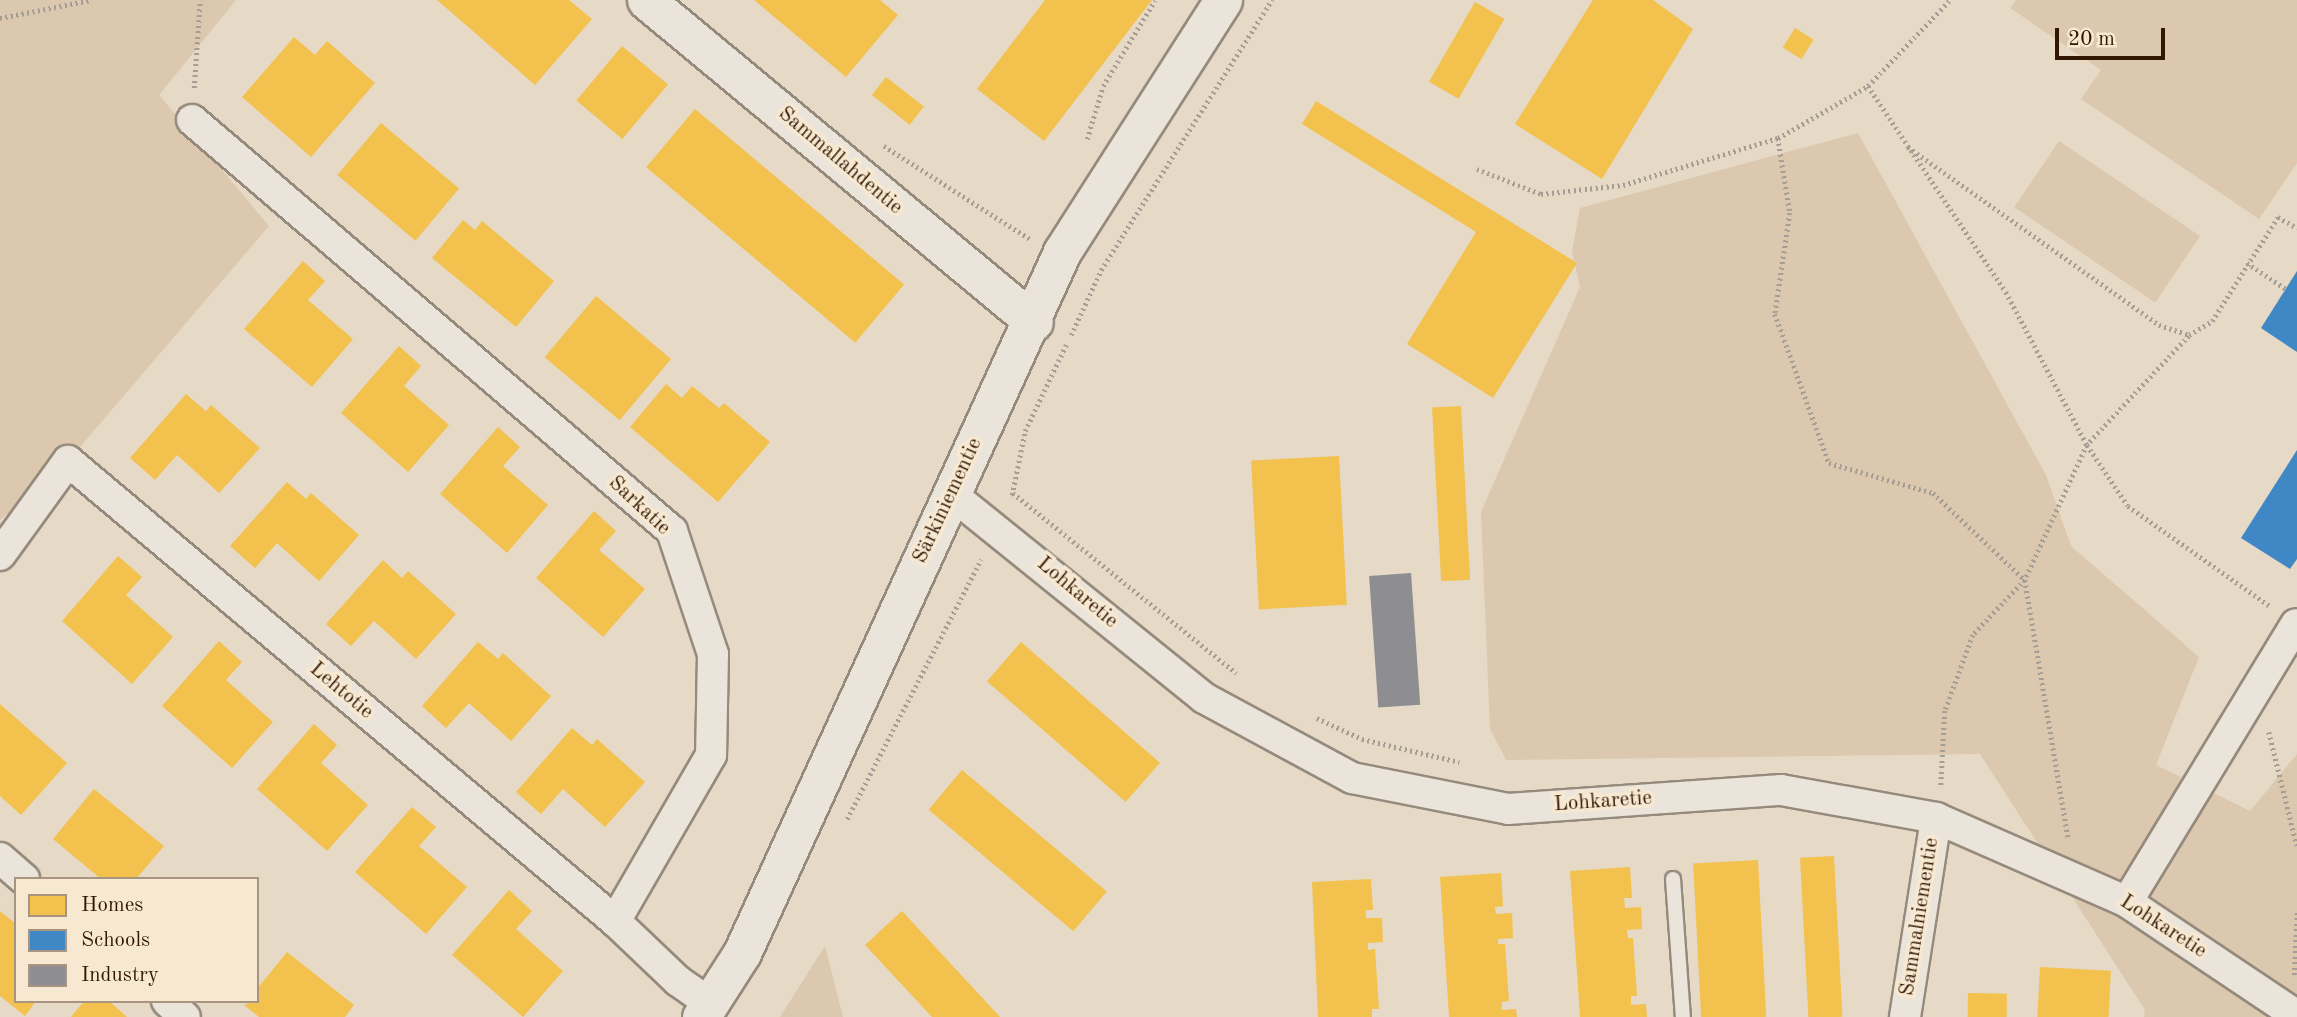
<!DOCTYPE html>
<html>
<head>
<meta charset="utf-8">
<style>
	body { margin:0 }
	#map { position:relative; width:2297px; height:1017px; overflow:hidden; background:#e6d9c6; font-family:"Old Standard TT",serif }
	div>[style] { position:absolute }
	.green>* { inset:0; background:#dbc8ae; transform-origin:0 0 }
	.homes>* { inset:0; background:#f2c14e; transform-origin:0 0 }
	.schools>* { inset:0; background:#3f88c5 }
	.industry>* { inset:0; background:#8d8d92; transform-origin:0 0 }
	.path>* { height:4.5px; margin-top:-2.25px; transform-origin:0; background:repeating-linear-gradient(90deg,#a69e95 0 2px,transparent 0 5.5px) }
	.roads { filter:drop-shadow(2px 0 #958a7c) drop-shadow(-2px 0 #958a7c) drop-shadow(0 2px #958a7c) drop-shadow(0 -2px #958a7c) }
	.service>* { height:14px; margin:-7px; padding:0 7px; transform-origin:7px; border-radius:7px; background:#eae4da }
	.minor>* { height:30px; margin:-15px; padding:0 15px; transform-origin:15px; border-radius:15px; background:#eae4da }
	.tertiary>* { height:37px; margin:-18.5px; padding:0 18.5px; transform-origin:18.5px; border-radius:18.5px; background:#eae4da }
	span { translate:-50% -50%; white-space:nowrap; text-align:center; line-height:1.15; -webkit-text-stroke:7px #f7e8d2; paint-order:stroke }
	.street-label { font-size:21px; color:#311602 }
	.legend { position:absolute; left:14px; top:877px; width:245px; height:126px; box-sizing:border-box; background:#f7e8d2; border:2px solid #a8947f; margin:0; padding:9px 12px; list-style:none; font-size:21px; color:#311602 }
	.legend li { display:flex; align-items:center; gap:14px; height:35px }
	.legend b { width:35px; border:2px solid #a8947f }
	.scale { position:absolute; left:2055px; top:28px; width:110px; height:32px; box-sizing:border-box; border:4px solid #311602; border-top:0; padding-left:9px; font-size:21px; line-height:24px; white-space:nowrap; color:#311602; -webkit-text-stroke:5px #f7e8d2; paint-order:stroke }
</style>
</head>
<body>
<div id="map">
	<div class="green">
		<i style="clip-path:polygon(0 0,236px 0,159px 95px,269px 226px,68px 461px,0 520px)"></i>
		<i style="clip-path:polygon(2016px 0,2297px 0,2297px 163px,2259px 219px,2081px 99px,2101px 70px,2010px 8px)"></i>
		<i style="clip-path:polygon(1858px 133px,2046px 475px,2071px 546px,2199px 657px,2156px 765px,2250px 811px,2297px 754px,2297px 1017px,2144px 1017px,2145px 1010px,1980px 754px,1506px 760px,1490px 729px,1481px 512px,1580px 287px,1572px 251px,1580px 208px)"></i>
		<i style="left:2059px;top:141px;width:170px;height:80px;rotate:34deg"></i>
		<i style="clip-path:polygon(825px 946px,843px 1017px,780px 1017px)"></i>
	</div>
	<div class="homes">
		<i style="clip-path:polygon(437px 0,569px 0,592px 19px,535px 85px)"></i>
		<i style="clip-path:polygon(754px 0,880px 0,898px 15px,846px 77px)"></i>
		<i style="clip-path:polygon(1045px 0,1152px 0,1044px 141px,977px 89px)"></i>
		<i style="clip-path:polygon(1593px 0,1653px 0,1693px 29px,1602px 179px,1515px 124px)"></i>
		<i style="left:1475px;top:2px;width:34px;height:92px;rotate:30deg"></i>
		<i style="left:1795px;top:28px;width:22px;height:23px;rotate:32deg"></i>
		<i style="clip-path:polygon(294px 37px,315px 55px,327px 41px,375px 83px,311px 157px,242px 97px)"></i>
		<i style="left:622px;top:46px;width:60px;height:71px;rotate:40deg"></i>
		<i style="left:886px;top:77px;width:48px;height:23px;rotate:38deg"></i>
		<i style="clip-path:polygon(1316px 101px,1577px 263px,1493px 398px,1407px 344px,1476px 232px,1302px 124px)"></i>
		<i style="left:695px;top:109px;width:273px;height:76px;rotate:40deg"></i>
		<i style="left:381px;top:123px;width:102px;height:68px;rotate:40deg"></i>
		<i style="clip-path:polygon(463px 220px,475px 230px,482px 221px,554px 281px,516px 327px,432px 258px)"></i>
		<i style="clip-path:polygon(303px 261px,325px 281px,308px 300px,353px 339px,312px 387px,244px 329px)"></i>
		<i style="left:596px;top:296px;width:98px;height:80px;rotate:40deg"></i>
		<i style="clip-path:polygon(399px 346px,421px 366px,404px 386px,449px 425px,408px 472px,341px 413px)"></i>
		<i style="clip-path:polygon(666px 384px,682px 398px,692px 386px,719px 408px,724px 403px,770px 442px,718px 502px,630px 427px)"></i>
		<i style="clip-path:polygon(186px 394px,206px 411px,211px 405px,260px 448px,219px 493px,177px 455px,155px 480px,130px 458px)"></i>
		<i style="left:1461px;top:406px;width:174px;height:29px;rotate:87deg"></i>
		<i style="clip-path:polygon(498px 427px,520px 447px,503px 466px,548px 505px,507px 553px,440px 494px)"></i>
		<i style="left:1339px;top:456px;width:149px;height:88px;rotate:87deg"></i>
		<i style="clip-path:polygon(287px 482px,306px 499px,311px 493px,359px 535px,319px 581px,277px 543px,255px 568px,230px 546px)"></i>
		<i style="clip-path:polygon(594px 511px,616px 531px,599px 550px,645px 589px,603px 637px,536px 578px)"></i>
		<i style="clip-path:polygon(118px 556px,142px 577px,126px 595px,173px 637px,132px 684px,62px 621px)"></i>
		<i style="clip-path:polygon(383px 560px,402px 578px,408px 571px,456px 614px,416px 659px,374px 621px,351px 646px,326px 624px)"></i>
		<i style="clip-path:polygon(219px 641px,242px 662px,226px 680px,273px 722px,232px 768px,162px 706px)"></i>
		<i style="clip-path:polygon(478px 642px,498px 659px,503px 653px,551px 696px,511px 741px,469px 703px,446px 728px,422px 706px)"></i>
		<i style="left:1021px;top:642px;width:184px;height:52px;rotate:41deg"></i>
		<i style="clip-path:polygon(0 704px,67px 763px,21px 815px,0 796px)"></i>
		<i style="clip-path:polygon(314px 724px,337px 745px,321px 763px,368px 805px,327px 851px,257px 789px)"></i>
		<i style="clip-path:polygon(572px 728px,592px 745px,597px 739px,645px 782px,605px 827px,563px 789px,541px 814px,516px 792px)"></i>
		<i style="left:962px;top:770px;width:189px;height:52px;rotate:40deg"></i>
		<i style="clip-path:polygon(94px 789px,164px 846px,136px 879px,101px 879px,53px 839px)"></i>
		<i style="clip-path:polygon(412px 807px,436px 827px,419px 846px,467px 887px,426px 934px,355px 872px)"></i>
		<i style="left:1834px;top:856px;width:161px;height:34px;rotate:87deg"></i>
		<i style="left:1758px;top:860px;width:157px;height:65px;rotate:87deg"></i>
		<i style="clip-path:polygon(1630px 867px,1632px 898px,1624px 898px,1625px 908px,1641px 907px,1642px 929px,1627px 930px,1628px 938px,1633px 938px,1637px 996px,1631px 996px,1631px 1005px,1646px 1004px,1647px 1017px,1580px 1017px,1570px 871px)"></i>
		<i style="clip-path:polygon(1501px 873px,1503px 906px,1495px 907px,1496px 914px,1512px 913px,1513px 938px,1498px 939px,1498px 944px,1505px 944px,1509px 1001px,1502px 1002px,1502px 1010px,1516px 1009px,1517px 1017px,1449px 1017px,1440px 877px)"></i>
		<i style="clip-path:polygon(1371px 879px,1373px 910px,1366px 910px,1366px 918px,1382px 918px,1383px 942px,1368px 943px,1368px 950px,1375px 949px,1379px 1009px,1372px 1009px,1372px 1017px,1318px 1017px,1312px 882px)"></i>
		<i style="clip-path:polygon(509px 890px,532px 911px,516px 929px,563px 971px,523px 1017px,452px 955px)"></i>
		<i style="clip-path:polygon(0 911px,16px 924px,16px 1001px,36px 1001px,25px 1016px,0 996px)"></i>
		<i style="clip-path:polygon(902px 911px,1000px 1017px,932px 1017px,865px 945px)"></i>
		<i style="clip-path:polygon(287px 952px,354px 1005px,345px 1017px,259px 1017px,244px 1005px,257px 1001px,257px 989px)"></i>
		<i style="left:2040px;top:967px;width:71px;height:50px;rotate:3deg"></i>
		<i style="left:1968px;top:993px;width:39px;height:24px;rotate:1deg"></i>
		<i style="clip-path:polygon(84px 1001px,109px 1001px,127px 1017px,71px 1017px)"></i>
	</div>
	<div class="schools">
		<i style="clip-path:polygon(2297px 271px,2297px 352px,2261px 328px)"></i>
		<i style="clip-path:polygon(2297px 450px,2297px 559px,2290px 569px,2241px 538px)"></i>
	</div>
	<div class="industry">
		<i style="left:1411px;top:573px;width:132px;height:42px;rotate:86deg"></i>
	</div>
	<div class="path">
		<i style="left:0;top:18px;width:93px;rotate:-11.2deg"></i>
		<i style="left:1868px;top:86px;width:248px;rotate:56.2deg"></i>
		<i style="left:2006px;top:292px;width:173px;rotate:62.1deg"></i>
		<i style="left:2087px;top:445px;width:149px;rotate:114.7deg"></i>
		<i style="left:2025px;top:580px;width:262px;rotate:80.5deg"></i>
		<i style="left:194px;top:88px;width:88px;rotate:-86.1deg"></i>
		<i style="left:1778px;top:138px;width:76px;rotate:80.9deg"></i>
		<i style="left:1790px;top:213px;width:102px;rotate:98.4deg"></i>
		<i style="left:1775px;top:314px;width:158px;rotate:70.1deg"></i>
		<i style="left:1829px;top:463px;width:108px;rotate:16.1deg"></i>
		<i style="left:1933px;top:493px;width:127px;rotate:43.4deg"></i>
		<i style="left:2025px;top:580px;width:76px;rotate:133.4deg"></i>
		<i style="left:1973px;top:635px;width:81px;rotate:110.2deg"></i>
		<i style="left:1945px;top:711px;width:75px;rotate:93.1deg"></i>
		<i style="left:1087px;top:139px;width:55px;rotate:-73.2deg"></i>
		<i style="left:1103px;top:86px;width:100px;rotate:-58.8deg"></i>
		<i style="left:884px;top:146px;width:173px;rotate:32.5deg"></i>
		<i style="left:1908px;top:147px;width:308px;rotate:35.3deg"></i>
		<i style="left:2159px;top:325px;width:32px;rotate:18deg"></i>
		<i style="left:2189px;top:335px;width:27px;rotate:-31deg"></i>
		<i style="left:2212px;top:321px;width:123px;rotate:-57.6deg"></i>
		<i style="left:2278px;top:217px;width:22px;rotate:30deg"></i>
		<i style="left:1477px;top:169px;width:69px;rotate:21.3deg"></i>
		<i style="left:1541px;top:194px;width:82px;rotate:-6.3deg"></i>
		<i style="left:1623px;top:185px;width:162px;rotate:-16.9deg"></i>
		<i style="left:1778px;top:138px;width:104px;rotate:-30deg"></i>
		<i style="left:1868px;top:86px;width:119px;rotate:-46.4deg"></i>
		<i style="left:2247px;top:263px;width:47px;rotate:33.7deg"></i>
		<i style="left:1071px;top:335px;width:72px;rotate:-65.2deg"></i>
		<i style="left:1101px;top:270px;width:320px;rotate:-57.7deg"></i>
		<i style="left:2189px;top:336px;width:149px;rotate:133.1deg"></i>
		<i style="left:2087px;top:445px;width:73px;rotate:56.1deg"></i>
		<i style="left:2128px;top:506px;width:174px;rotate:35.2deg"></i>
		<i style="left:1013px;top:493px;width:287px;rotate:38.9deg"></i>
		<i style="left:1012px;top:495px;width:65px;rotate:-78.5deg"></i>
		<i style="left:1025px;top:431px;width:98px;rotate:-64.5deg"></i>
		<i style="left:1317px;top:718px;width:50px;rotate:25deg"></i>
		<i style="left:1362px;top:739px;width:100px;rotate:13.3deg"></i>
		<i style="left:2269px;top:732px;width:117px;rotate:76.2deg"></i>
		<i style="left:847px;top:819px;width:292px;rotate:-62.7deg"></i>
		<i style="left:2294px;top:975px;width:63px;rotate:-87.3deg"></i>
	</div>
	<div class="roads">
		<div class="service">
			<i style="left:1673px;top:879px;width:138px;rotate:85.9deg"></i>
		</div>
		<div class="minor">
			<i style="left:192px;top:120px;width:632px;rotate:40.57deg"></i>
			<i style="left:672px;top:531px;width:130px;rotate:71.6deg"></i>
			<i style="left:713px;top:654px;width:101px;rotate:91.1deg"></i>
			<i style="left:711px;top:755px;width:192px;rotate:120deg"></i>
			<i style="left:615px;top:921px;width:87px;rotate:43.6deg"></i>
			<i style="left:678px;top:981px;width:40px;rotate:34.9deg"></i>
			<i style="left:950px;top:493px;width:326px;rotate:38.9deg"></i>
			<i style="left:1204px;top:698px;width:168px;rotate:28.4deg"></i>
			<i style="left:1352px;top:778px;width:159px;rotate:11.2deg"></i>
			<i style="left:1508px;top:809px;width:274px;rotate:-4deg"></i>
			<i style="left:1781px;top:790px;width:158px;rotate:10.2deg"></i>
			<i style="left:1936px;top:818px;width:209px;rotate:23.7deg"></i>
			<i style="left:2127px;top:902px;width:205px;rotate:33.8deg"></i>
			<i style="left:0;top:555px;width:116px;rotate:-54.1deg"></i>
			<i style="left:68px;top:461px;width:715px;rotate:40.06deg"></i>
			<i style="left:0;top:858px;width:32px;rotate:41deg"></i>
			<i style="left:2127px;top:902px;width:325px;rotate:-58.7deg"></i>
			<i style="left:167px;top:1001px;width:24px;rotate:42deg"></i>
			<i style="left:1905px;top:1017px;width:201px;rotate:-81.1deg"></i>
		</div>
		<div class="tertiary">
			<i style="left:646px;top:0;width:504px;rotate:39.69deg"></i>
			<i style="left:701px;top:1017px;width:76px;rotate:-57.4deg"></i>
			<i style="left:742px;top:953px;width:771px;rotate:-65.46deg"></i>
			<i style="left:1062px;top:252px;width:299px;rotate:-57.4deg"></i>
		</div>
	</div>
	<div class="street-label">
		<span style="left:840px;top:161px;rotate:40deg">Sammallahdentie</span>
		<span style="left:948px;top:501px;rotate:-65deg">Särkiniementie</span>
		<span style="left:639px;top:506px;rotate:43deg">Sarkatie</span>
		<span style="left:1077px;top:593px;rotate:40deg">Lohkaretie</span>
		<span style="left:341px;top:691px;rotate:40deg">Lehtotie</span>
		<span style="left:1603px;top:802px;rotate:-4deg">Lohkaretie</span>
		<span style="left:1920px;top:917px;rotate:-81deg">Sammalniementie</span>
		<span style="left:2163px;top:927px;rotate:33deg">Lohkaretie</span>
	</div>
	<ul class="legend">
	<li><b style="height:19px;background:#f2c14e"></b>Homes</li>
	<li><b style="height:19px;background:#3f88c5"></b>Schools</li>
	<li><b style="height:19px;background:#8d8d92"></b>Industry</li>
	</ul>
	<div class="scale">20 m</div>
</div>
</body>
</html>
